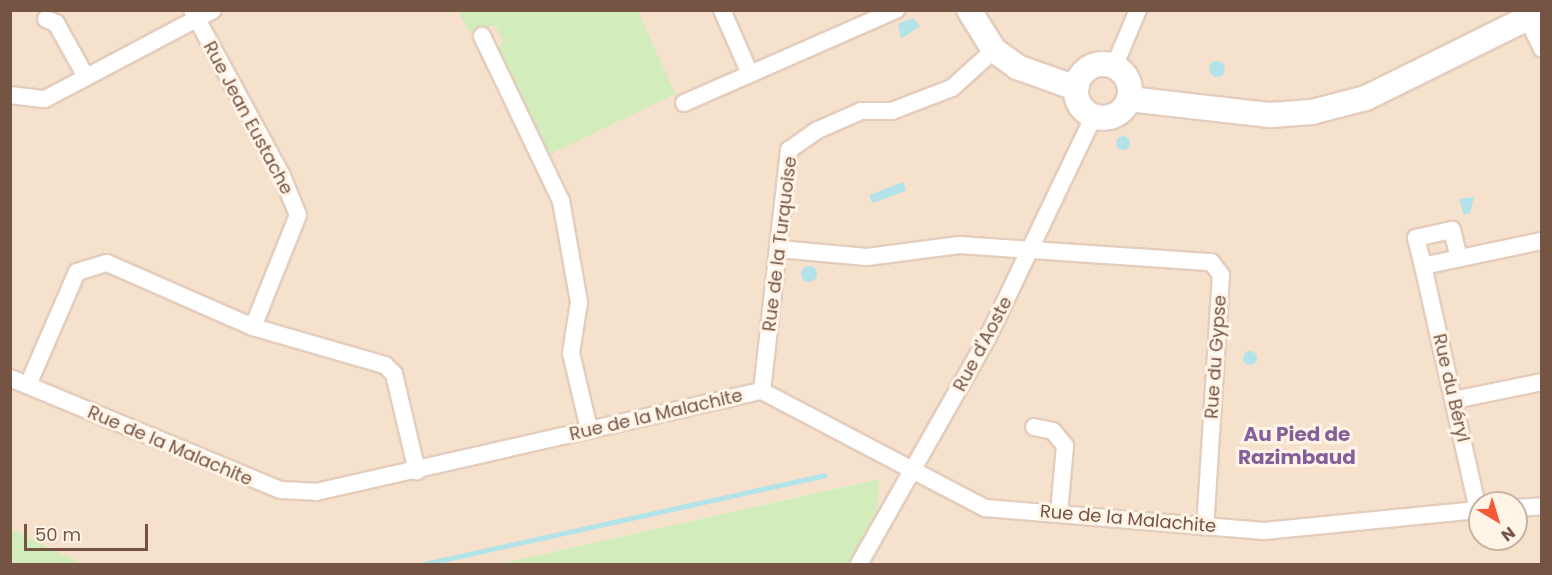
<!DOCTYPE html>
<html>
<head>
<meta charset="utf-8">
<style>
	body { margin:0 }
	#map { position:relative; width:1552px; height:575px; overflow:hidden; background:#fef0de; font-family:Poppins,sans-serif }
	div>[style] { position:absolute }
	.residential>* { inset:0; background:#f6e1cc }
	.green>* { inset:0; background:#d2ecbc }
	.water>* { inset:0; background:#b1e3e9; transform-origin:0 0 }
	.round { border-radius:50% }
	.stream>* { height:5px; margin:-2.5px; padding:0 2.5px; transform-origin:2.5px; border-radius:2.5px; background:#b1e3e9 }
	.roads { filter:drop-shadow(2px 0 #e4cdbd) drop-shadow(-2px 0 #e4cdbd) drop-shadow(0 2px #e4cdbd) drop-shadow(0 -2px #e4cdbd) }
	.street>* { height:16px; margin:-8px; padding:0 8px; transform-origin:8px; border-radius:8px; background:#fff }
	.secondary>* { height:24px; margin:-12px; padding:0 12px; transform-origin:12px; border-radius:12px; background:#fff }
	.secondary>.ring { margin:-12px; padding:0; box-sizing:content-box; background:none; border:24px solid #fff; border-radius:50% }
	span { translate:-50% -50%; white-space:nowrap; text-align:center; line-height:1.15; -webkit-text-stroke:6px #fff4e6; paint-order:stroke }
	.street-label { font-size:18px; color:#765444 }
	.neighbourhood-label { font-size:20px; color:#845f9a; font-weight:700 }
	.frame { position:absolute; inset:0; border:12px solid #765444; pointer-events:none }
	.north { position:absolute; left:1468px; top:491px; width:60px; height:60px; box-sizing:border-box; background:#fff4e6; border:2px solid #c8b4a5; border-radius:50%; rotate:142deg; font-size:16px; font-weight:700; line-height:24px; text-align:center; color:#765444 }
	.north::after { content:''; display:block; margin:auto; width:21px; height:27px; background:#f35a38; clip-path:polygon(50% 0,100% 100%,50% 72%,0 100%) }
	.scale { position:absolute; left:24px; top:524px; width:124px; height:27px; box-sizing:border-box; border:3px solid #765444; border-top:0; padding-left:8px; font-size:18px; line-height:21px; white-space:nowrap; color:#765444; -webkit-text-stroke:4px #fff4e6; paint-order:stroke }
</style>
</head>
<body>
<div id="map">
	<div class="residential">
		<i style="clip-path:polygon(evenodd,10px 11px,1541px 11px,1541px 564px,873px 564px,878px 479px,499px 564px,83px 564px,11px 529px,10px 11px,1480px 503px,1516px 503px,1516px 539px,1480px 539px,1480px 503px)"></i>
	</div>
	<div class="green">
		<i style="clip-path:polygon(458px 11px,638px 11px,675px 94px,550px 154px,496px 51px,503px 40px,495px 25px,470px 33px)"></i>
		<i style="clip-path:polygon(879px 479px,873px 564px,499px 564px)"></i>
		<i style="clip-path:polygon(11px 529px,83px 564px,11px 564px)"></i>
	</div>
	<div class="water">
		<i style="clip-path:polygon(913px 18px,920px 26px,901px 39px,898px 24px)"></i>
		<i class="round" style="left:1209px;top:61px;width:16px;height:16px"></i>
		<i class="round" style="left:1116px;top:136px;width:14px;height:14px"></i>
		<i style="left:903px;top:182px;width:9px;height:36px;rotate:69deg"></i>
		<i style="clip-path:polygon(1474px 197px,1470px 213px,1464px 215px,1459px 199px)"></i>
		<i class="round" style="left:801px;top:266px;width:16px;height:16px"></i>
		<i class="round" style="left:1243px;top:351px;width:14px;height:14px"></i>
	</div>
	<div class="stream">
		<i style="left:424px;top:564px;width:410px;rotate:-12.5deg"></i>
	</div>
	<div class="roads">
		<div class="street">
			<i style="left:192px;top:10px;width:189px;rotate:61.5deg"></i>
			<i style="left:282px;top:176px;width:42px;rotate:67.7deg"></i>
			<i style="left:298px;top:215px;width:121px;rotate:111.9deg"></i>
			<i style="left:722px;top:10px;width:70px;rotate:66.4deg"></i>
			<i style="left:46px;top:19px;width:11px;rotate:22deg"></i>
			<i style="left:56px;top:23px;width:62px;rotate:60.9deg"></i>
			<i style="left:1528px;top:20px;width:32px;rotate:64deg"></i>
			<i style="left:482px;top:36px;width:183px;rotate:64.4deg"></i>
			<i style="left:561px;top:201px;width:103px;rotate:79.9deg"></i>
			<i style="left:579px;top:302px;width:52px;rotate:98.9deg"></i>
			<i style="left:571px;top:353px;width:78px;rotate:76.7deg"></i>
			<i style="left:1114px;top:67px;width:62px;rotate:-67.2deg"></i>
			<i style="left:10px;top:95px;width:35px;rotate:7deg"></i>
			<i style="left:45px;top:99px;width:190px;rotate:-27.9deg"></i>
			<i style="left:684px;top:103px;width:232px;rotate:-23.7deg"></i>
			<i style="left:779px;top:249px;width:88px;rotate:5.2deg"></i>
			<i style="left:867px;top:257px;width:93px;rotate:-7.4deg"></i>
			<i style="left:959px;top:245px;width:253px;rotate:3.9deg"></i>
			<i style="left:1211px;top:262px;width:16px;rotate:52deg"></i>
			<i style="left:1221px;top:275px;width:252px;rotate:93.6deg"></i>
			<i style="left:1423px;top:266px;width:29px;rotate:-104deg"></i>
			<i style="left:1416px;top:238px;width:37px;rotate:-13deg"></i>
			<i style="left:1452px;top:230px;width:29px;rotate:76deg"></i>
			<i style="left:10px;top:378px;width:293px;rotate:22.5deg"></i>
			<i style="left:281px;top:490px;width:35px;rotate:3deg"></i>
			<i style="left:316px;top:492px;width:457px;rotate:-12.8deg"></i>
			<i style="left:762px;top:391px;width:252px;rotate:27.7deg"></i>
			<i style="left:985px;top:508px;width:280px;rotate:4.7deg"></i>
			<i style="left:1264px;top:531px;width:217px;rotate:-5.6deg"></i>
			<i style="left:28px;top:385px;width:123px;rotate:-66.6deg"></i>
			<i style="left:77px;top:272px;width:31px;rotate:-17deg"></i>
			<i style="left:107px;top:263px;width:159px;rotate:23.7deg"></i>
			<i style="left:253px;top:327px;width:137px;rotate:16.1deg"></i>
			<i style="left:385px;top:365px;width:13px;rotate:45deg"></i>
			<i style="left:394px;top:374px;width:100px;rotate:76.7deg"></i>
			<i style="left:762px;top:391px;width:243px;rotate:-83.6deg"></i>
			<i style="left:789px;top:150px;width:35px;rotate:-35deg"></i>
			<i style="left:818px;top:130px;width:47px;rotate:-23.8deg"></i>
			<i style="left:861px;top:111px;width:31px"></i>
			<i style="left:892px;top:111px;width:64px;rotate:-21deg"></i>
			<i style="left:952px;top:88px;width:57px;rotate:-42.1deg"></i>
			<i style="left:1454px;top:400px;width:90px;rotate:-11.6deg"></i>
			<i style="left:1034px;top:427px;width:19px;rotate:12deg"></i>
			<i style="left:1053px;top:431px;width:19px;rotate:51deg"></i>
			<i style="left:1065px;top:446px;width:67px;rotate:95.1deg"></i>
			<i style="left:1516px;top:508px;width:26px;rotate:-4deg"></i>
			<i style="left:1478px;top:510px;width:250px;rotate:-102.7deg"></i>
			<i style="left:1423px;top:266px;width:122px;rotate:-11.9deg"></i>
			<i style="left:859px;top:564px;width:259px;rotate:-60.4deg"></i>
			<i style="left:987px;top:339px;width:247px;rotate:-64.4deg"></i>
		</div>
		<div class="secondary">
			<i style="left:969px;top:10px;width:47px;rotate:58deg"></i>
			<i style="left:994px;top:50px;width:29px;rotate:36deg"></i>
			<i style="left:1017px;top:67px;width:63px;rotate:19.6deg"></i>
			<i class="ring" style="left:1076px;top:64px;width:30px;height:30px"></i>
			<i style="left:1129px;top:99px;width:142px;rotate:6.5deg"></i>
			<i style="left:1270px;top:115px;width:42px;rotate:-4.1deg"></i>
			<i style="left:1312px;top:112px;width:56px;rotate:-14.5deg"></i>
			<i style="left:1366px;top:98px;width:196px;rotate:-26.3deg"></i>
		</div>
	</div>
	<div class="street-label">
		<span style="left:248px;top:118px;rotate:62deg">Rue Jean Eustache</span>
		<span style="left:780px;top:244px;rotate:-83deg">Rue de la Turquoise</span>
		<span style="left:983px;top:344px;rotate:-62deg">Rue d'Aoste</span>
		<span style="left:1216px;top:357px;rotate:-86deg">Rue du Gypse</span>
		<span style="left:1451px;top:388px;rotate:77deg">Rue du Béryl</span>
		<span style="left:656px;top:415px;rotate:-13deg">Rue de la Malachite</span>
		<span style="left:170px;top:446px;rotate:23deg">Rue de la Malachite</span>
		<span style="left:1128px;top:519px;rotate:5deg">Rue de la Malachite</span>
	</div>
	<div class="neighbourhood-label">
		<span style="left:1297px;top:446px">Au Pied de<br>Razimbaud</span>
	</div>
	<div class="frame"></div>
	<div class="north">N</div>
	<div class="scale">50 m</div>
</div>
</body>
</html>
